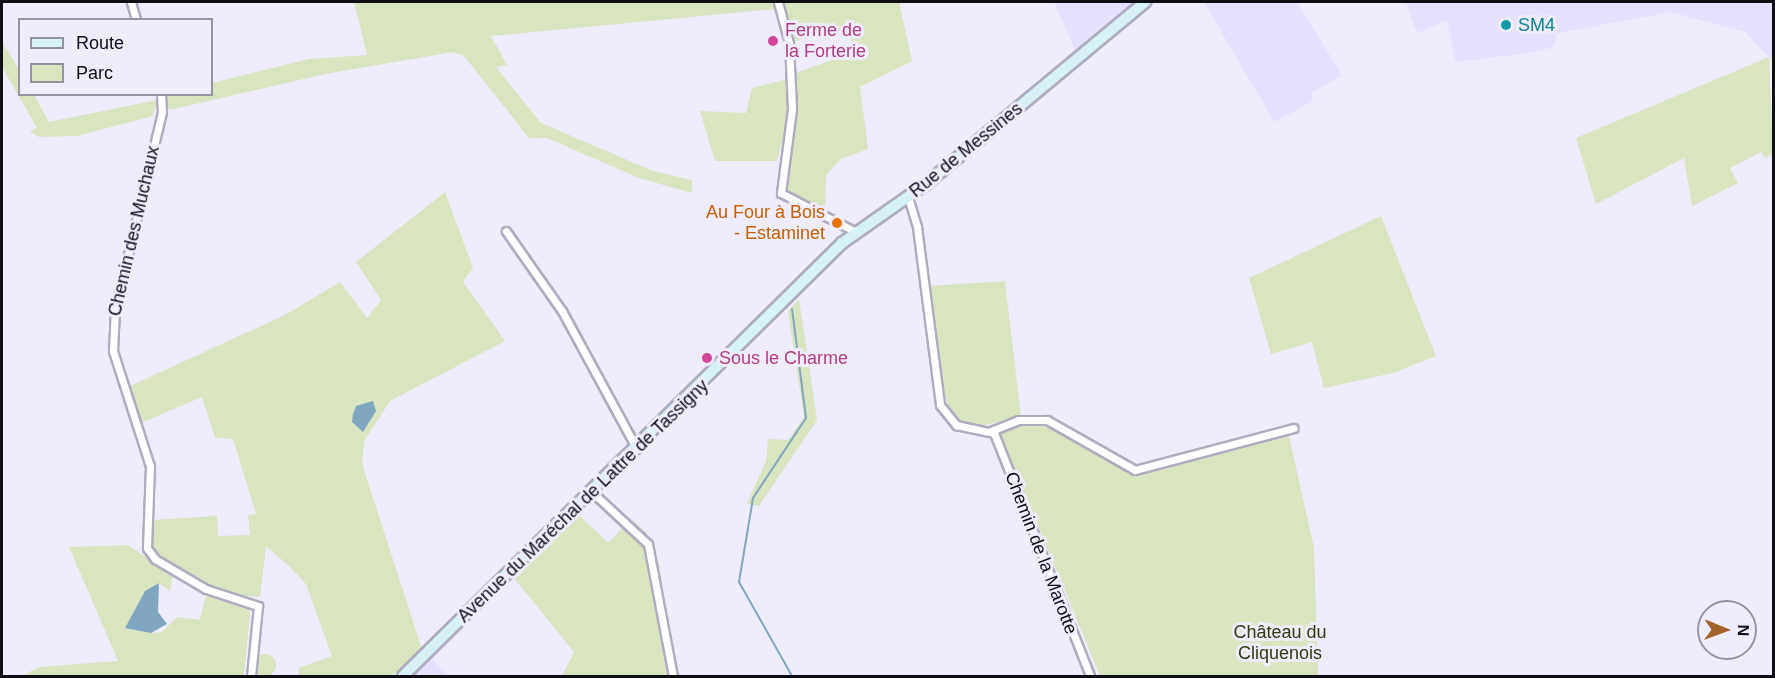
<!DOCTYPE html>
<html>
<head>
<meta charset="utf-8">
<style>
	body { margin:0 }
	#map { position:relative; width:1775px; height:678px; overflow:hidden; background:#efecfc; font-family:Helvetica,sans-serif }
	div>[style] { position:absolute }
	.built>* { inset:0; background:#e6e1fd }
	.green>* { inset:0; background:#d9e4c0 }
	.round { border-radius:50% }
	.water>* { inset:0; background:#81a6bf }
	.stream>* { height:2px; margin:-1px; padding:0 1px; transform-origin:1px; border-radius:1px; background:#81a6bf }
	.roads { filter:drop-shadow(2px 0 #afacbf) drop-shadow(-2px 0 #afacbf) drop-shadow(0 2px #afacbf) drop-shadow(0 -2px #afacbf) }
	.street>* { height:7px; margin:-3.5px; padding:0 3.5px; transform-origin:3.5px; border-radius:3.5px; background:#fff }
	.secondary>* { height:10px; margin:-5px; padding:0 5px; transform-origin:5px; border-radius:5px; background:#d6f2f7 }
	.dots>* { width:16px; height:16px; translate:-50% -50%; box-sizing:border-box; border:3px solid #efecfc; border-radius:50% }
	span { translate:-50% -50%; white-space:nowrap; text-align:center; line-height:1.15; -webkit-text-stroke:6px #efecfc; paint-order:stroke }
	.culture-label { font-size:18px; color:#0d838f }
	.left { translate:0 -50%; text-align:left }
	.hotel-label { font-size:18px; color:#b23c85 }
	.street-label { font-size:18px; color:#100e15 }
	.food-label { font-size:18px; color:#c56008 }
	.right { translate:-100% -50%; text-align:right }
	.park-label { font-size:18px; color:#303b0e }
	.frame { position:absolute; inset:0; border:3px solid #100e15; pointer-events:none }
	.legend { position:absolute; left:18px; top:18px; width:195px; height:78px; box-sizing:border-box; background:#efecfc; border:2px solid #9693a0; margin:0; padding:8px 10px; list-style:none; font-size:18px; color:#100e15 }
	.legend li { display:flex; align-items:center; gap:12px; height:30px }
	.legend b { width:30px; border:2px solid #9693a0 }
	.north { position:absolute; left:1697px; top:600px; width:60px; height:60px; box-sizing:border-box; background:#efecfc; border:2px solid #9693a0; border-radius:50%; rotate:91deg; font-size:16px; font-weight:700; line-height:24px; text-align:center; color:#100e15 }
	.north::after { content:''; display:block; margin:auto; width:21px; height:27px; background:#a2632a; clip-path:polygon(50% 0,100% 100%,50% 72%,0 100%) }
</style>
</head>
<body>
<div id="map">
	<div class="built">
		<i style="clip-path:polygon(1054px 2px,1155px 2px,1081px 64px)"></i>
		<i style="clip-path:polygon(1204px 2px,1297px 2px,1342px 75px,1311px 93px,1313px 101px,1274px 122px)"></i>
		<i style="clip-path:polygon(1406px 2px,1773px 2px,1773px 61px,1745px 32px,1671px 12px,1557px 33px,1553px 47px,1535px 52px,1455px 62px,1447px 20px,1417px 33px)"></i>
		<i style="clip-path:polygon(422px 649px,448px 676px,392px 676px)"></i>
	</div>
	<div class="green">
		<i style="clip-path:polygon(354px 2px,774px 2px,775px 9px,491px 36px,507px 65px,496px 67px,541px 123px,653px 171px,692px 180px,692px 193px,639px 178px,547px 138px,529px 138px,464px 56px,453px 52px,325px 74px,169px 110px,164px 95px,212px 94px,212px 83px,309px 59px,367px 55px)"></i>
		<i style="clip-path:polygon(784px 2px,899px 2px,912px 61px,860px 87px,868px 149px,841px 159px,826px 175px,825px 207px,789px 197px,784px 189px,796px 73px,853px 52px,848px 28px,795px 41px)"></i>
		<i style="clip-path:polygon(2px 42px,19px 69px,20px 94px,34px 95px,49px 122px,157px 100px,153px 116px,77px 136px,39px 137px,30px 131px,37px 128px,2px 67px)"></i>
		<i style="clip-path:polygon(1769px 57px,1773px 154px,1765px 158px,1761px 152px,1730px 168px,1738px 183px,1692px 206px,1684px 158px,1596px 204px,1576px 138px)"></i>
		<i style="clip-path:polygon(788px 79px,786px 126px,777px 161px,715px 161px,700px 111px,746px 113px,752px 88px)"></i>
		<i style="clip-path:polygon(445px 192px,473px 268px,463px 282px,505px 341px,390px 401px,364px 441px,362px 464px,422px 649px,392px 676px,299px 676px,299px 668px,332px 656px,306px 584px,290px 567px,266px 546px,260px 597px,227px 594px,162px 562px,148px 546px,151px 520px,217px 516px,218px 536px,250px 535px,248px 515px,256px 514px,233px 439px,215px 438px,202px 397px,143px 422px,128px 387px,283px 316px,340px 282px,367px 318px,381px 300px,356px 262px)"></i>
		<i style="clip-path:polygon(1381px 216px,1436px 356px,1393px 373px,1324px 388px,1312px 342px,1271px 354px,1249px 278px)"></i>
		<i style="clip-path:polygon(1005px 281px,1021px 417px,980px 426px,954px 420px,939px 379px,928px 286px)"></i>
		<i style="clip-path:polygon(799px 299px,817px 420px,759px 506px,747px 504px,766px 461px,768px 439px,788px 440px,804px 417px,788px 311px)"></i>
		<i style="clip-path:polygon(1032px 421px,1052px 424px,1132px 472px,1289px 436px,1314px 548px,1318px 676px,1100px 676px,999px 431px)"></i>
		<i style="clip-path:polygon(578px 514px,608px 543px,631px 519px,646px 532px,659px 563px,675px 676px,562px 676px,574px 652px,514px 578px)"></i>
		<i style="clip-path:polygon(128px 545px,173px 575px,170px 591px,159px 583px,145px 591px,125px 628px,151px 633px,162px 632px,177px 617px,200px 620px,206px 594px,251px 605px,244px 676px,22px 676px,39px 667px,118px 661px,69px 547px)"></i>
		<i class="round" style="left:254px;top:654px;width:22px;height:22px"></i>
	</div>
	<div class="water">
		<i style="clip-path:polygon(373px 401px,376px 411px,363px 432px,352px 422px,353px 414px,356px 406px)"></i>
		<i style="clip-path:polygon(159px 583px,158px 612px,167px 624px,151px 633px,125px 628px,145px 591px)"></i>
	</div>
	<div class="stream">
		<i style="left:792px;top:676px;width:108px;rotate:-119.4deg"></i>
		<i style="left:739px;top:582px;width:85px;rotate:-80.5deg"></i>
		<i style="left:753px;top:498px;width:96px;rotate:-56.5deg"></i>
		<i style="left:806px;top:418px;width:110px;rotate:-97.3deg"></i>
	</div>
	<div class="roads">
		<div class="street">
			<i style="left:131px;top:2px;width:19px;rotate:74deg"></i>
			<i style="left:778px;top:2px;width:42px;rotate:75deg"></i>
			<i style="left:789px;top:43px;width:66px;rotate:87.4deg"></i>
			<i style="left:792px;top:109px;width:85px;rotate:97.5deg"></i>
			<i style="left:781px;top:193px;width:85px;rotate:27.5deg"></i>
			<i style="left:161px;top:94px;width:18px;rotate:87deg"></i>
			<i style="left:162px;top:112px;width:203px;rotate:103.4deg"></i>
			<i style="left:115px;top:309px;width:42px;rotate:92.7deg"></i>
			<i style="left:113px;top:351px;width:121px;rotate:72.2deg"></i>
			<i style="left:150px;top:466px;width:82px;rotate:92.1deg"></i>
			<i style="left:147px;top:548px;width:14px;rotate:54deg"></i>
			<i style="left:155px;top:559px;width:59px;rotate:30.5deg"></i>
			<i style="left:206px;top:589px;width:55px;rotate:18.1deg"></i>
			<i style="left:258px;top:606px;width:70px;rotate:95.7deg"></i>
			<i style="left:908px;top:197px;width:31px;rotate:73deg"></i>
			<i style="left:917px;top:227px;width:179px;rotate:82.6deg"></i>
			<i style="left:940px;top:405px;width:26px;rotate:51deg"></i>
			<i style="left:956px;top:425px;width:39px;rotate:12deg"></i>
			<i style="left:994px;top:433px;width:261px;rotate:68.4deg"></i>
			<i style="left:506px;top:231px;width:98px;rotate:55deg"></i>
			<i style="left:562px;top:311px;width:157px;rotate:61.5deg"></i>
			<i style="left:991px;top:431px;width:29px;rotate:-22deg"></i>
			<i style="left:1018px;top:420px;width:29px"></i>
			<i style="left:1047px;top:420px;width:101px;rotate:29.6deg"></i>
			<i style="left:1135px;top:470px;width:164px;rotate:-14.8deg"></i>
			<i style="left:592px;top:492px;width:76px;rotate:42.9deg"></i>
			<i style="left:648px;top:544px;width:134px;rotate:79.3deg"></i>
		</div>
		<div class="secondary">
			<i style="left:403px;top:676px;width:617px;rotate:-44.61deg"></i>
			<i style="left:842px;top:243px;width:103px;rotate:-35.1deg"></i>
			<i style="left:926px;top:184px;width:285px;rotate:-39.7deg"></i>
		</div>
	</div>
	<div class="dots">
		<i style="left:1506px;top:25px;background:#0f9aa8"></i>
		<i style="left:773px;top:41px;background:#d1479c"></i>
		<i style="left:837px;top:223px;background:#e8710a"></i>
		<i style="left:707px;top:358px;background:#d1479c"></i>
	</div>
	<div class="culture-label">
		<span class="left" style="left:1518px;top:25px">SM4</span>
	</div>
	<div class="hotel-label">
		<span class="left" style="left:785px;top:41px">Ferme de<br>la Forterie</span>
		<span class="left" style="left:719px;top:358px">Sous le Charme</span>
	</div>
	<div class="street-label">
		<span style="left:966px;top:150px;rotate:-39deg">Rue de Messines</span>
		<span style="left:134px;top:231px;rotate:-77deg">Chemin des Muchaux</span>
		<span style="left:583px;top:501px;rotate:-44deg">Avenue du Maréchal de Lattre de Tassigny</span>
		<span style="left:1041px;top:553px;rotate:69deg">Chemin de la Marotte</span>
	</div>
	<div class="food-label">
		<span class="right" style="left:825px;top:223px">Au Four à Bois<br>- Estaminet</span>
	</div>
	<div class="park-label">
		<span style="left:1280px;top:643px">Château du<br>Cliquenois</span>
	</div>
	<div class="frame"></div>
	<ul class="legend">
	<li><b style="height:8px;background:#d6f2f7"></b>Route</li>
	<li><b style="height:16px;background:#d9e4c0"></b>Parc</li>
	</ul>
	<div class="north">N</div>
</div>
</body>
</html>
